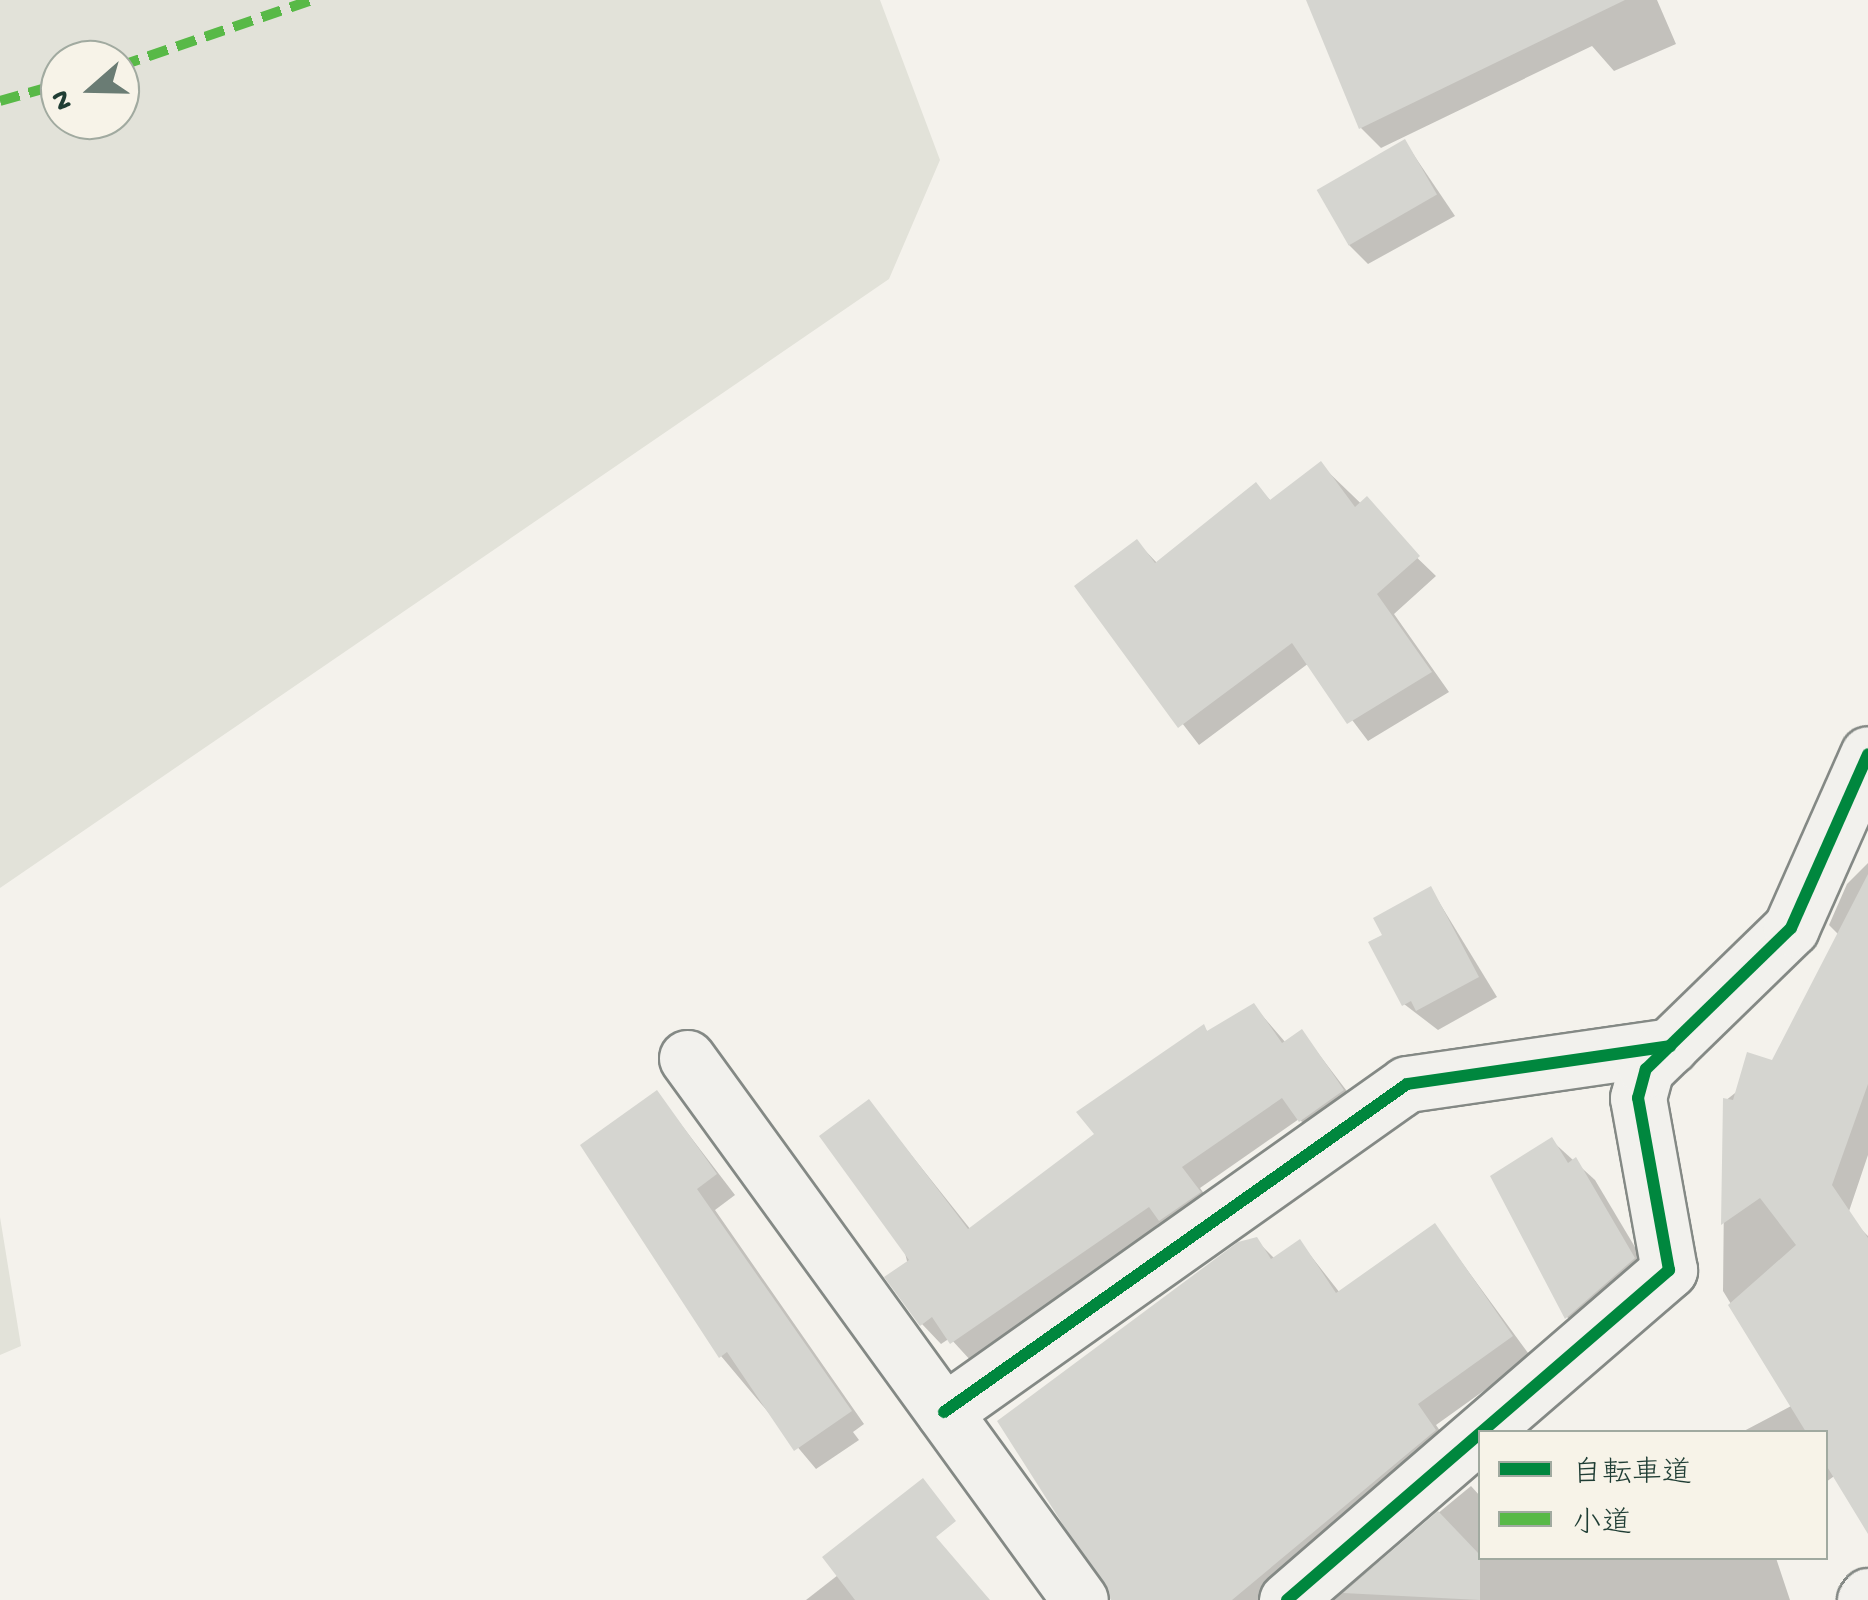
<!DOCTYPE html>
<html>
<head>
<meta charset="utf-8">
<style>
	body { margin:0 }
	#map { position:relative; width:1868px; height:1600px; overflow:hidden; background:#f4f2ec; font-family:"Gochi Hand","Klee One",sans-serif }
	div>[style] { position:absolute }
	.green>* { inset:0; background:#e2e2d9 }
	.shadow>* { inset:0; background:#0003 }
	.building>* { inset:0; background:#d5d5d0; transform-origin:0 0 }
	.roads { filter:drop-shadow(2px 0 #848985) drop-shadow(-2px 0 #848985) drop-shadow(0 2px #848985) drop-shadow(0 -2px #848985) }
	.minor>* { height:55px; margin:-27.5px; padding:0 27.5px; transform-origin:27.5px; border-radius:27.5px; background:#f2f1ed }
	.quiet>* { height:10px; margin-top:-5px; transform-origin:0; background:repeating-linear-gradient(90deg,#58b947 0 20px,transparent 0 30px) }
	.cycleway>* { height:12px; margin:-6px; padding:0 6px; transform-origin:6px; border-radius:6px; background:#00873e }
	span { translate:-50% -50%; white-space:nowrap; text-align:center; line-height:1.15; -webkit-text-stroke:8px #f7f3e8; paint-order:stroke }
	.legend { position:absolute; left:1478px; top:1430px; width:350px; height:130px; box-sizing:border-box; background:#f7f3e8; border:2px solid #a1aaa0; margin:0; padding:12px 18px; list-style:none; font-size:30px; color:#1f3d34 }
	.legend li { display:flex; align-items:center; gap:20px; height:50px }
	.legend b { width:50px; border:2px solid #a1aaa0 }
	.north { position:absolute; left:40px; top:40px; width:100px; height:100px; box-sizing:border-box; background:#f7f3e8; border:2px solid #a1aaa0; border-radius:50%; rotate:250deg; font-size:28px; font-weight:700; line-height:40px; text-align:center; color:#1f3d34 }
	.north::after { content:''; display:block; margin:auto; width:35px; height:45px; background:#6a7c74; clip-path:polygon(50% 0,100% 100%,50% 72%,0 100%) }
</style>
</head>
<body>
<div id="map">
	<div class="green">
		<i style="clip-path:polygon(evenodd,0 0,880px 0,940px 160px,889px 279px,0 888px,0 0,60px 60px,120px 60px,120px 120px,60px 120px,60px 60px)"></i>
		<i style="clip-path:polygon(0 1217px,21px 1346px,0 1355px)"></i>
	</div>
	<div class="shadow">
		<i style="clip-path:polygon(1321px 0,1657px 0,1676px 44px,1614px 71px,1592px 46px,1381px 148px,1361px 128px)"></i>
		<i style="clip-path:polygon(1405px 142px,1455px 216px,1368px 264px,1348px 244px)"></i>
		<i style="clip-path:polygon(1321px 465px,1436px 576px,1394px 614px,1449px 692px,1368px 741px,1309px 663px,1199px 745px,1077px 587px,1137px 542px,1158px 564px,1256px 486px,1272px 502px)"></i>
		<i style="clip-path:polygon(1868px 863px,1868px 1155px,1842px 1232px,1857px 1225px,1868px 1236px,1868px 1516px,1837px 1474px,1826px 1482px,1826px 1432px,1742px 1432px,1793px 1405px,1723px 1291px,1725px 1101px,1773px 1063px,1839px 935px,1829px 925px,1847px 884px)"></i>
		<i style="clip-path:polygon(1431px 889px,1497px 997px,1438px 1030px,1404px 1004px,1386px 936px)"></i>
		<i style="clip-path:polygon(1254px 1006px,1286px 1043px,1302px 1032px,1362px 1111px,1321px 1140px,1299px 1119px,1200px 1188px,1218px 1213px,972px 1362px,950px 1338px,941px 1344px,922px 1324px,869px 1102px,971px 1230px,1097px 1135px,1203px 1027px,1209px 1033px)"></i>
		<i style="clip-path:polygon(657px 1093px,735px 1195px,715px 1210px,864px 1424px,853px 1432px,859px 1440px,816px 1469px,721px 1356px)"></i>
		<i style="clip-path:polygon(1551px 1140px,1595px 1180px,1654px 1279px,1587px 1337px,1567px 1317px)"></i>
		<i style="clip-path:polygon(1435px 1226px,1531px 1357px,1436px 1425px,1454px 1451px,1284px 1600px,1115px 1600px,1256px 1240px,1275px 1259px,1300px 1242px,1340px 1293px)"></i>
		<i style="clip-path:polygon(1471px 1486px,1480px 1496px,1480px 1558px,1776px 1558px,1790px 1600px,1333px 1600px)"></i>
		<i style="clip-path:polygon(838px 1575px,984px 1600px,806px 1600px)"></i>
	</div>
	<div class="building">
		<i style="clip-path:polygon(1306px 0,1625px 0,1359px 129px)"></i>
		<i style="left:1405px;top:139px;width:64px;height:102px;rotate:60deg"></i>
		<i style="clip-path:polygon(1321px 461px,1355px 507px,1367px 496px,1420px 556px,1377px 594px,1432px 672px,1347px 724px,1292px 643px,1178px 728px,1074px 586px,1137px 539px,1155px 563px,1256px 482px,1270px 500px)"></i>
		<i style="clip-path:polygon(1868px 874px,1868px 1084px,1832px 1185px,1868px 1238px,1868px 1534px,1826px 1465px,1826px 1432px,1806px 1432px,1728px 1305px,1796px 1245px,1760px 1198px,1721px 1225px,1723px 1098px,1733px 1100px,1747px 1052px,1772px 1060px)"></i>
		<i style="clip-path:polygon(1431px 886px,1479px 977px,1416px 1011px,1411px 1001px,1402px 1006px,1368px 942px,1382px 935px,1373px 918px)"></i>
		<i style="clip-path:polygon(1254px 1003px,1282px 1043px,1302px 1029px,1344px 1090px,1299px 1122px,1282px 1098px,1182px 1167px,1201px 1192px,1159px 1221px,1149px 1207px,950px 1344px,932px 1317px,920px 1326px,884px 1277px,909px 1260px,819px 1136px,869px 1099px,968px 1229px,1094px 1134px,1076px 1112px,1204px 1024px,1207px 1031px)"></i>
		<i style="clip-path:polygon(657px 1090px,717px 1174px,697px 1189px,852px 1411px,794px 1451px,727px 1352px,719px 1358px,580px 1145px)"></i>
		<i style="clip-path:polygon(1552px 1137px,1568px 1163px,1576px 1157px,1635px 1258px,1565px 1319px,1490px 1176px)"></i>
		<i style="clip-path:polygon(1435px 1223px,1513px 1336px,1418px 1404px,1436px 1430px,1232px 1600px,1111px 1600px,997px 1421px,1238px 1242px,1257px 1237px,1271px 1259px,1300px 1239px,1336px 1293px)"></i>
		<i style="clip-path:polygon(923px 1478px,956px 1521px,936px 1537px,990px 1600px,855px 1600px,822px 1557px)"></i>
		<i style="clip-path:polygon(1438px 1511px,1480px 1555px,1480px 1600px,1343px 1593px)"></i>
	</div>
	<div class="roads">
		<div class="minor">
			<i style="left:687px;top:1058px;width:669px;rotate:54.05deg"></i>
			<i style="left:944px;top:1412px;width:567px;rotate:-35.31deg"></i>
			<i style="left:1407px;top:1084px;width:266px;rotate:-8.2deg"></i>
			<i style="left:1287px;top:1600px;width:505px;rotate:-40.82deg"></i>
			<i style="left:1669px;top:1270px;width:175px;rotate:-100.2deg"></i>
			<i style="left:1638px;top:1098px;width:30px;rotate:-75deg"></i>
			<i style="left:1646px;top:1069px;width:202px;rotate:-44.2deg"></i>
			<i style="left:1791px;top:928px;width:190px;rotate:-66.1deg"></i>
			<i style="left:1865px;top:1600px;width:5px;rotate:-53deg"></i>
		</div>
	</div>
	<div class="quiet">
		<i style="left:120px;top:66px;width:203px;rotate:-19deg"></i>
		<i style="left:0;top:101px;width:62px;rotate:-15.8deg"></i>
	</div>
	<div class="cycleway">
		<i style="left:944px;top:1412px;width:567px;rotate:-35.31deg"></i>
		<i style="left:1407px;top:1084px;width:266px;rotate:-8.2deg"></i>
		<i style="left:1287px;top:1600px;width:505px;rotate:-40.82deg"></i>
		<i style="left:1669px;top:1270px;width:175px;rotate:-100.2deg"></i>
		<i style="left:1638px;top:1098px;width:30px;rotate:-75deg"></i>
		<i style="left:1646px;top:1069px;width:202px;rotate:-44.2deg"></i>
		<i style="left:1791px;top:928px;width:190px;rotate:-66.1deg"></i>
	</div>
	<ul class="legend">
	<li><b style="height:12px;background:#00873e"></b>自転車道</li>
	<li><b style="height:12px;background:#58b947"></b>小道</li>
	</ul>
	<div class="north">N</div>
</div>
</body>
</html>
